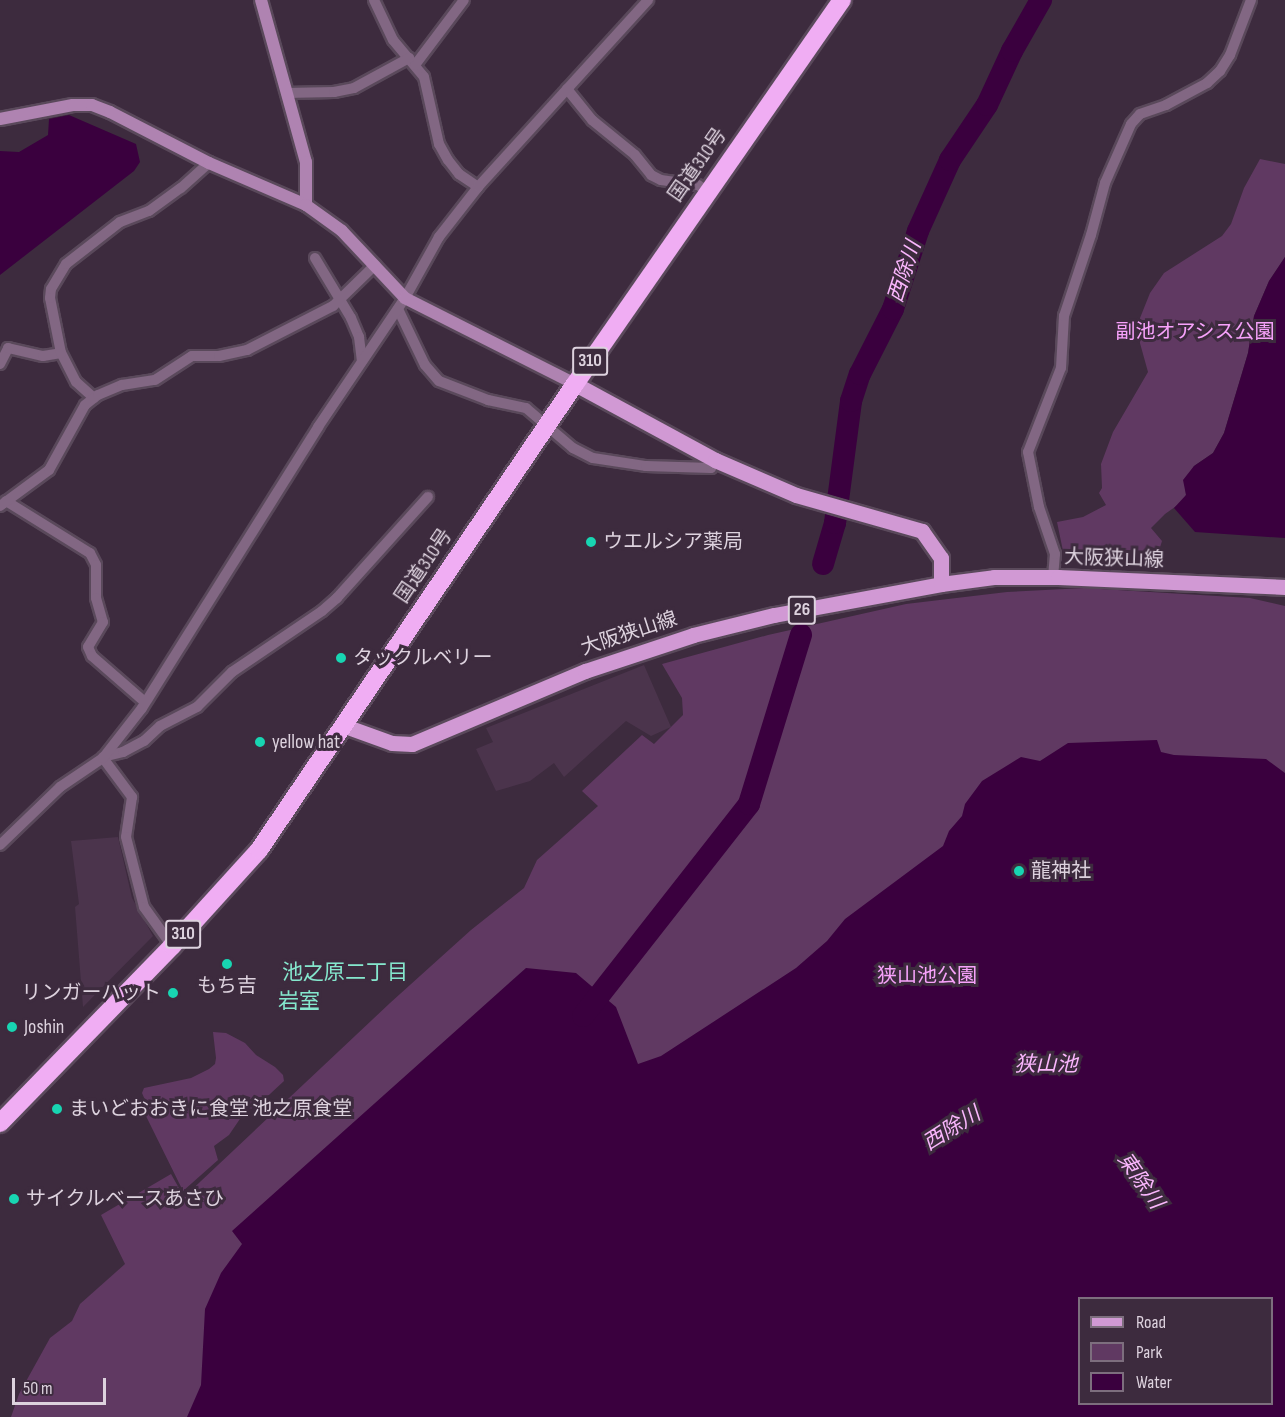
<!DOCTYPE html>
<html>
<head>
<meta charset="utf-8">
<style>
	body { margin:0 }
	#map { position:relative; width:1285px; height:1417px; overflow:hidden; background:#3d2b3e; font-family:"Sofia Sans Condensed","Noto Sans JP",sans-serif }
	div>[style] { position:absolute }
	.built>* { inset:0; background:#4b344c }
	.green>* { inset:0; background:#603962 }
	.water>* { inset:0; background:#3a003e }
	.river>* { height:22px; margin:-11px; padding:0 11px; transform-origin:11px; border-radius:11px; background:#3a003e }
	.roads { filter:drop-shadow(2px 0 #5a495b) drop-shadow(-2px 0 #5a495b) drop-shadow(0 2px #5a495b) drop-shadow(0 -2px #5a495b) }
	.street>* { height:10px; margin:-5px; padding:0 5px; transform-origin:5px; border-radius:5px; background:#826783 }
	.secondary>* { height:12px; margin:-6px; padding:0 6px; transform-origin:6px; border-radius:6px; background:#af83b1 }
	.primary>* { height:15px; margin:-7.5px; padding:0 7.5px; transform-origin:7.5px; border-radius:7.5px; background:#d199d4 }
	.highway>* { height:18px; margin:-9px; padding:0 9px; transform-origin:9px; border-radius:9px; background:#f0adf3 }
	.dots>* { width:16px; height:16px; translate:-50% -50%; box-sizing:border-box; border:3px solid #3d2b3e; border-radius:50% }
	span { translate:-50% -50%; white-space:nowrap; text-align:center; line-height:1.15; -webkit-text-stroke:6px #3d2b3e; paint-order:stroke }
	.shield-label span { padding:2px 4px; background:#3d2b3e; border:2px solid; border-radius:4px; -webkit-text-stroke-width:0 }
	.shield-label { font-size:18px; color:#ddd2de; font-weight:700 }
	.street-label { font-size:20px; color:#ddd2de }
	.park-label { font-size:20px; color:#f7a2fb }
	.poi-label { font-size:20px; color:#ddd2de }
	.left { translate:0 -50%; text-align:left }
	.right { translate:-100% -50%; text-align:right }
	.water-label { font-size:21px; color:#fab6fd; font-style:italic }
	.neighbourhood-label { font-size:21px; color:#85e7cd }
	.legend { position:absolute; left:1078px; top:1297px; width:195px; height:108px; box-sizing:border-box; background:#3d2b3e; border:2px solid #7d6e7e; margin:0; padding:8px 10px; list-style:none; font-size:18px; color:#ddd2de }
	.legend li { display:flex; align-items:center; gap:12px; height:30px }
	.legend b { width:30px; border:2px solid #7d6e7e }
	.scale { position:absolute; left:12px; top:1378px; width:94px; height:27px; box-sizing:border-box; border:3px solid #ddd2de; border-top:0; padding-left:8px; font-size:18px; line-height:21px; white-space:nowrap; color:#ddd2de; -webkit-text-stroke:4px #3d2b3e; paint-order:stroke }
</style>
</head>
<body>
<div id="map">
	<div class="built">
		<i style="clip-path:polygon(644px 665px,671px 727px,651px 736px,626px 721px,564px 777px,554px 763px,530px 781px,496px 791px,476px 749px,493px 742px,486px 728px)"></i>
		<i style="clip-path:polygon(118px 837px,132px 898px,153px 936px,83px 1007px,75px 907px,79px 904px,71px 841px)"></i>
	</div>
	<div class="green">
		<i style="clip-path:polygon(1260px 159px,1285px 164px,1285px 257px,1269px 281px,1254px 316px,1248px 353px,1224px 433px,1213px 453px,1194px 466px,1185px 483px,1186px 495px,1182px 502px,1165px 514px,1151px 528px,1162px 541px,1157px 557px,1063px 551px,1057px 522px,1083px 517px,1106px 505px,1099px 493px,1102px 488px,1101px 464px,1113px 432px,1148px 372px,1138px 336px,1140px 318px,1150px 293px,1164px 273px,1222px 236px,1231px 224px,1244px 188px)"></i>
		<i style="clip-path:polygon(evenodd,1084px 588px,1250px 598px,1285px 606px,1285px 1417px,11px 1417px,19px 1394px,50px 1338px,72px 1321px,80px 1304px,125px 1264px,101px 1215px,171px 1174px,184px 1197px,390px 1003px,471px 930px,524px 888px,537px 860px,598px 806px,582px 791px,642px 735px,654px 744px,683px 715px,682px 698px,662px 664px,768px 635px,906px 604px,1007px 592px,1084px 588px,1080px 1298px,1272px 1298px,1272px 1404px,1080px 1404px,1080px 1298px)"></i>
		<i style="clip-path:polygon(213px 1032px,226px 1033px,245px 1043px,256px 1055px,275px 1067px,283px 1075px,284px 1081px,256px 1107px,246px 1110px,229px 1135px,214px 1146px,218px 1160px,183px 1191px,144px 1112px,148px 1107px,142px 1093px,144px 1088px,191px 1078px,209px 1069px,215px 1064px,216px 1058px)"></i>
	</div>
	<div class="water">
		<i style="clip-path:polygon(69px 115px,136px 144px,140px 162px,134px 171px,0 275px,0 151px,19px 152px,48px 135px,49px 119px)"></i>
		<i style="clip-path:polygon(1285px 257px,1285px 538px,1195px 532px,1174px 508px,1186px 495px,1183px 480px,1194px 466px,1213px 453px,1224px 433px,1248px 353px,1254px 316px,1269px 281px)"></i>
		<i style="clip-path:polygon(evenodd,1157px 740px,1161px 752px,1174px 755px,1266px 759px,1285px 773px,1285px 1417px,187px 1417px,201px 1385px,205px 1309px,221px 1273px,242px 1244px,232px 1231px,526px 968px,576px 973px,616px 1007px,638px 1064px,661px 1056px,796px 968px,827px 941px,845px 919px,943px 846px,949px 831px,962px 816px,965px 804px,982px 781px,1021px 757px,1040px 761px,1068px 743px,1157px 740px,1080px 1298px,1272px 1298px,1272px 1404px,1080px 1404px,1080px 1298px)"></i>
	</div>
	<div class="river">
		<i style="left:823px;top:564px;width:43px;rotate:-73.7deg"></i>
		<i style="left:835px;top:523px;width:123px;rotate:-82.5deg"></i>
		<i style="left:851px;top:401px;width:28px;rotate:-72deg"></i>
		<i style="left:860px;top:374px;width:73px;rotate:-63.1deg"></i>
		<i style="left:893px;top:309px;width:82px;rotate:-72.2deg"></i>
		<i style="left:918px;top:231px;width:78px;rotate:-65.7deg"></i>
		<i style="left:950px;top:160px;width:66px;rotate:-56.1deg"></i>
		<i style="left:987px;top:105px;width:60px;rotate:-65.2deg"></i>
		<i style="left:1012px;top:51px;width:59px;rotate:-60.4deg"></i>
		<i style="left:583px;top:1016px;width:269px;rotate:-51.9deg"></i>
		<i style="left:749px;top:804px;width:177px;rotate:-72.9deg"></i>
	</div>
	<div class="roads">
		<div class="street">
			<i style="left:374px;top:0;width:44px;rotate:64.6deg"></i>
			<i style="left:393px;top:40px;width:48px;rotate:50deg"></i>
			<i style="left:424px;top:77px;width:69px;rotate:77.4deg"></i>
			<i style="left:439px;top:144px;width:18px;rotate:61deg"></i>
			<i style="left:448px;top:160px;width:18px;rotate:52deg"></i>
			<i style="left:459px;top:174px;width:23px;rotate:34deg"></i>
			<i style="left:415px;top:65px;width:81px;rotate:-53deg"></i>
			<i style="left:567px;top:89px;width:40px;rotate:51deg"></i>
			<i style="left:592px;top:120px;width:55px;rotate:39.1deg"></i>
			<i style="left:635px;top:155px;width:26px;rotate:51deg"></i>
			<i style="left:651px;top:175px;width:11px;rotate:27deg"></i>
			<i style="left:661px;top:180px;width:37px;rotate:8deg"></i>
			<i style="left:698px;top:185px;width:11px;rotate:34deg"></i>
			<i style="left:286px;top:93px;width:48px;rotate:-1.2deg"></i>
			<i style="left:334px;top:92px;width:20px;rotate:-11deg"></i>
			<i style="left:354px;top:88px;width:63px;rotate:-28.6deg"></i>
			<i style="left:315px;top:258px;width:70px;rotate:59deg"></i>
			<i style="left:351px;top:318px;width:21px;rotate:67deg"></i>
			<i style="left:359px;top:337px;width:24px;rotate:83deg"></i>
			<i style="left:398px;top:309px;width:62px;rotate:64.3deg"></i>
			<i style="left:425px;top:365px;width:21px;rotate:49deg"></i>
			<i style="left:439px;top:381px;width:53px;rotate:21.2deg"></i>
			<i style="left:488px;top:400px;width:39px;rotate:12deg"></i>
			<i style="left:526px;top:408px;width:62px;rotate:40.4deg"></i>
			<i style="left:573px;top:448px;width:22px;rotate:27deg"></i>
			<i style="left:593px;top:458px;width:54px;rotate:8.6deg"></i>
			<i style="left:646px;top:466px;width:65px;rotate:1.8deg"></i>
			<i style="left:711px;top:468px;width:9px;rotate:-63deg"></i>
			<i style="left:0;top:364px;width:18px;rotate:-63deg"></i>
			<i style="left:8px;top:348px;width:36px;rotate:13deg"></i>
			<i style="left:43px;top:356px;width:18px;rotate:-9deg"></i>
			<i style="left:94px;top:398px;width:24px;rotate:-138deg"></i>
			<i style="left:76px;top:382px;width:33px;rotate:-117deg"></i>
			<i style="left:61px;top:353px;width:56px;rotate:-101.3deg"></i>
			<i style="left:50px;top:298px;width:9px;rotate:-84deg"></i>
			<i style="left:51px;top:289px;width:29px;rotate:-59deg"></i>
			<i style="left:66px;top:264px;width:68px;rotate:-37.9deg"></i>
			<i style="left:120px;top:222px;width:31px;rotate:-21deg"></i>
			<i style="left:149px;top:211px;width:39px;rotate:-36deg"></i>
			<i style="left:181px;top:188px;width:38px;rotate:-42deg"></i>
			<i style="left:6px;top:501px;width:99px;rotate:31.8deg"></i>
			<i style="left:90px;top:553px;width:13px;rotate:63deg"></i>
			<i style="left:96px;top:565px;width:33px;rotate:90deg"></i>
			<i style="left:96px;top:598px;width:25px;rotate:74deg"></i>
			<i style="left:103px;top:622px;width:29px;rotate:121deg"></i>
			<i style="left:88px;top:647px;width:10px;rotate:66deg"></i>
			<i style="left:92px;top:656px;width:70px;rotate:41deg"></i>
			<i style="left:0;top:506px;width:61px;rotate:-36.3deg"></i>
			<i style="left:49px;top:470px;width:74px;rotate:-61deg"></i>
			<i style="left:85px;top:405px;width:16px;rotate:-38deg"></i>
			<i style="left:98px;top:395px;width:26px;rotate:-23deg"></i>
			<i style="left:122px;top:385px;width:33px;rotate:-9deg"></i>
			<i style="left:155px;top:380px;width:44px;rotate:-33deg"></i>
			<i style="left:192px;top:356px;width:27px"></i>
			<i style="left:219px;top:356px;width:29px;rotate:-12deg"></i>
			<i style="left:247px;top:350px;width:97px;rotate:-27.1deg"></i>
			<i style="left:333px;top:306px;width:59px;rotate:-44.3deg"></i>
			<i style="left:1053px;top:577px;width:23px;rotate:-85deg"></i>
			<i style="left:1055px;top:554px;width:50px;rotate:-108.8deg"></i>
			<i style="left:1039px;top:507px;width:56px;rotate:-101.3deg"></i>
			<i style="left:1028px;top:452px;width:90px;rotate:-68.6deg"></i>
			<i style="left:1061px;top:368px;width:52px;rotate:-86.7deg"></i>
			<i style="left:1064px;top:316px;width:85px;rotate:-71.6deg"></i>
			<i style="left:1091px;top:235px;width:54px;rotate:-74.9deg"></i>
			<i style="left:1105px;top:183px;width:64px;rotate:-66.2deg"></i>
			<i style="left:1131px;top:124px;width:13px;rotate:-48deg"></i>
			<i style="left:1140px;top:114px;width:28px;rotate:-19deg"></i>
			<i style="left:1166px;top:105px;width:47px;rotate:-28.2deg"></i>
			<i style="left:1207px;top:83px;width:18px;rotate:-43deg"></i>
			<i style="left:1220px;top:71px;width:19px;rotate:-58deg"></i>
			<i style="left:1230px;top:55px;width:59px;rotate:-69.1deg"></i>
			<i style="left:103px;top:757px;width:21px;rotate:-14deg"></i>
			<i style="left:123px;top:752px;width:24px;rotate:-28deg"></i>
			<i style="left:144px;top:741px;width:22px;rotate:-43deg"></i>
			<i style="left:160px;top:726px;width:42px;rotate:-27.2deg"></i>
			<i style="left:197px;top:707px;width:49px;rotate:-45deg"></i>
			<i style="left:232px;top:672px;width:109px;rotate:-34.1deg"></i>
			<i style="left:322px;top:611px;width:20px;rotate:-41deg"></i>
			<i style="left:337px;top:598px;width:136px;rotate:-48deg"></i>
			<i style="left:103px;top:758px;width:49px;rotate:53.4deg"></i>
			<i style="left:132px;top:797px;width:40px;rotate:98.5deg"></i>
			<i style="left:126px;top:837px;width:72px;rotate:75.6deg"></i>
			<i style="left:144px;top:907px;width:48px;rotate:54.3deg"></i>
			<i style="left:0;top:845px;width:83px;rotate:-44deg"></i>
			<i style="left:60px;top:787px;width:52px;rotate:-34deg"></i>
			<i style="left:103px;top:758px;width:63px;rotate:-52deg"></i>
			<i style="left:142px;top:708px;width:332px;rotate:-57.9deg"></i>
			<i style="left:318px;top:427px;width:156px;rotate:-56deg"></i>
			<i style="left:405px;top:298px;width:70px;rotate:-60.9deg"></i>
			<i style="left:439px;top:237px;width:63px;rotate:-52deg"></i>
			<i style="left:478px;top:187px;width:253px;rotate:-47.7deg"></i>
		</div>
		<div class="secondary">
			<i style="left:261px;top:0;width:168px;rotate:74.5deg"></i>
			<i style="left:306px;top:162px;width:43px;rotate:90deg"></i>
			<i style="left:0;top:119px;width:74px;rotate:-10.9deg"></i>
			<i style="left:73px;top:105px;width:19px"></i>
			<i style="left:92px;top:105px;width:19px;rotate:21deg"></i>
			<i style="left:110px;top:112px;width:111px;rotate:27.3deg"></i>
			<i style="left:209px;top:163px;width:106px;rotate:23.4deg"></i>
			<i style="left:306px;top:205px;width:44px;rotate:35.8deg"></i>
			<i style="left:342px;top:231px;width:92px;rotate:46.8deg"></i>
			<i style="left:405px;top:298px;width:191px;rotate:26.8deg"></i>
		</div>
		<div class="primary">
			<i style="left:575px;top:384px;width:159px;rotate:28.5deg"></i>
			<i style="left:715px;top:460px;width:88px;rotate:23.4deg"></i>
			<i style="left:796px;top:495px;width:131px;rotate:15.9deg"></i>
			<i style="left:922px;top:531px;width:33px;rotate:55deg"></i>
			<i style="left:941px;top:558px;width:26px;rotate:90deg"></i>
			<i style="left:342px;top:725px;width:53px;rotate:19.8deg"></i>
			<i style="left:392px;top:743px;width:20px;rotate:3deg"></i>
			<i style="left:412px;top:744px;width:188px;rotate:-22.9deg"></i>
			<i style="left:585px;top:671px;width:114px;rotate:-18.4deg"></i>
			<i style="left:693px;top:635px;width:83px;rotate:-13.9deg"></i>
			<i style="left:774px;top:615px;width:170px;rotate:-10.5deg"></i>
			<i style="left:941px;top:584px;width:53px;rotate:-7.5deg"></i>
			<i style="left:994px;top:577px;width:64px"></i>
			<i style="left:1058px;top:577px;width:227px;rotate:2.5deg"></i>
		</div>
		<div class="highway">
			<i style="left:0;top:1123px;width:247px;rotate:-45.8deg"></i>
			<i style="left:172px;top:946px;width:130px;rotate:-47.8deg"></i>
			<i style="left:259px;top:850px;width:563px;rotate:-55.86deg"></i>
			<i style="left:575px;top:384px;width:468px;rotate:-55.2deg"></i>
		</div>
	</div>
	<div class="dots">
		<i style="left:591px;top:542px;background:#18d5b2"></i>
		<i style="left:341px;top:658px;background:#18d5b2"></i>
		<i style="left:260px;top:742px;background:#18d5b2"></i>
		<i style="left:1019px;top:871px;background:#18d5b2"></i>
		<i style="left:227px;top:964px;background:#18d5b2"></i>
		<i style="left:173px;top:993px;background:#18d5b2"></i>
		<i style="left:12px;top:1027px;background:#18d5b2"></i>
		<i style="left:57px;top:1109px;background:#18d5b2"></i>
		<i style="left:14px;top:1199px;background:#18d5b2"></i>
	</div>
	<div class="shield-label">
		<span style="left:590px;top:361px">310</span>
		<span style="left:802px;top:610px">26</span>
		<span style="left:183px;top:934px">310</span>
	</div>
	<div class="street-label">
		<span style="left:698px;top:165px;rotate:-55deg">国道310号</span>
		<span style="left:1114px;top:559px;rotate:2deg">大阪狭山線</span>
		<span style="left:424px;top:566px;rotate:-56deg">国道310号</span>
		<span style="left:629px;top:634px;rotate:-18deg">大阪狭山線</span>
	</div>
	<div class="park-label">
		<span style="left:1195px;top:332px">副池オアシス公園</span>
		<span style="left:927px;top:976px">狭山池公園</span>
	</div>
	<div class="poi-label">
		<span class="left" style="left:603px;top:542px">ウエルシア薬局</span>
		<span class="left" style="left:353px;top:658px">タックルベリー</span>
		<span class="left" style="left:272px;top:742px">yellow hat</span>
		<span class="left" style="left:1031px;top:871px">龍神社</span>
		<span style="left:227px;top:986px">もち吉</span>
		<span class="right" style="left:161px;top:993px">リンガーハット</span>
		<span class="left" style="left:24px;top:1027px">Joshin</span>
		<span class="left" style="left:69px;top:1109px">まいどおおきに食堂 池之原食堂</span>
		<span class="left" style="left:26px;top:1199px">サイクルベースあさひ</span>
	</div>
	<div class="water-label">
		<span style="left:905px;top:272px;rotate:-72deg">西除川</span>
		<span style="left:1046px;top:1065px">狭山池</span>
		<span style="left:952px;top:1129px;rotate:-32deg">西除川</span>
		<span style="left:1140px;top:1181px;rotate:55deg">東除川</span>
	</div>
	<div class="neighbourhood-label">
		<span style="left:345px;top:973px">池之原二丁目</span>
		<span style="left:299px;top:1002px">岩室</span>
	</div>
	<ul class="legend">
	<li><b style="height:8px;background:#d199d4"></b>Road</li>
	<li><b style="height:16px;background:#603962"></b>Park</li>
	<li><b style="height:16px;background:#3a003e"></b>Water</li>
	</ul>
	<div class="scale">50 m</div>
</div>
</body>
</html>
